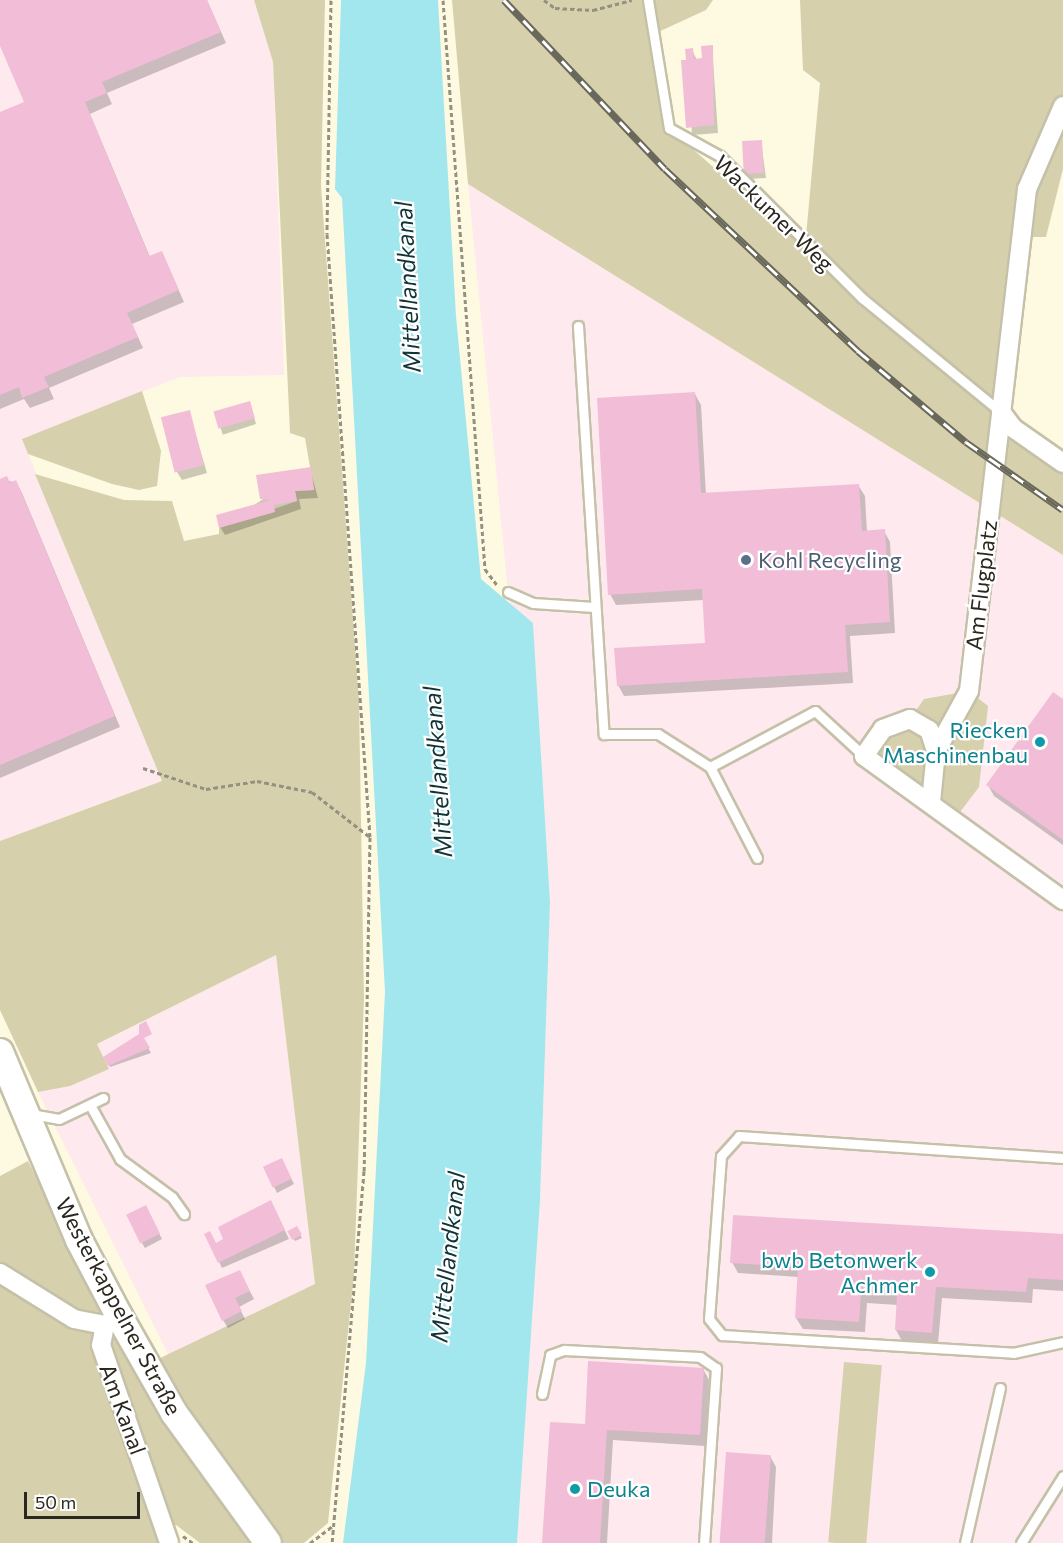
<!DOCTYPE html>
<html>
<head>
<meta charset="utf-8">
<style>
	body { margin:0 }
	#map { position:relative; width:1063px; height:1543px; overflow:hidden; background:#fefae1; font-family:Commissioner,sans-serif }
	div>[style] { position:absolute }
	.industrial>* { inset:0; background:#fee9ee }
	.green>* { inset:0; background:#d6d0ad; transform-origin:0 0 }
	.water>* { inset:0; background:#a3e7ee }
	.shadow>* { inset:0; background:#0003; transform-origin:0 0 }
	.building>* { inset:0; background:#f2bdd7; transform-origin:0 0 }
	.path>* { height:3px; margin-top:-1.5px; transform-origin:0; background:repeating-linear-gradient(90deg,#949180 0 4.5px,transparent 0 7.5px) }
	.roads { filter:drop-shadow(2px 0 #c5c1a9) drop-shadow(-2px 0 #c5c1a9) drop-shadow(0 2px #c5c1a9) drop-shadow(0 -2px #c5c1a9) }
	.lane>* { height:9px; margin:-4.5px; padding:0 4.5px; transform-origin:4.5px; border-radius:4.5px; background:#fff }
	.street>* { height:18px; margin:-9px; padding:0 9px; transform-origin:9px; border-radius:9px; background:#fff }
	.secondary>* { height:26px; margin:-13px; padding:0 13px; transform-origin:13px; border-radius:13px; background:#fff }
	.rail>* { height:7px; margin-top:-3.5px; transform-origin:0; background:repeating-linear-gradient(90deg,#fff 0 14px,#6a685a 0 28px); box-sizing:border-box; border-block:2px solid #6a685a }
	.dots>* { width:16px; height:16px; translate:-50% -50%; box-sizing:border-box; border:3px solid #fff; border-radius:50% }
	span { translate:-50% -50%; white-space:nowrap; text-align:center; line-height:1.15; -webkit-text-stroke:4.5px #fff; paint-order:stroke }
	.street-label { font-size:22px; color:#29271e }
	.service-label { font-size:22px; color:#4e5e75 }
	.left { translate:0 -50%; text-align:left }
	.culture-label { font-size:22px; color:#0d838f }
	.right { translate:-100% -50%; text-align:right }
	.water-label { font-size:24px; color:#123437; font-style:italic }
	.scale { position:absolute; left:24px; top:1492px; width:116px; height:27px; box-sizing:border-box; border:3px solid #29271e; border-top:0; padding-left:8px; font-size:18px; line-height:21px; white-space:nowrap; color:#29271e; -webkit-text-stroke:4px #fff; paint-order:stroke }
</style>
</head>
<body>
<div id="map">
	<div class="industrial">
		<i style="clip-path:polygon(0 0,254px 0,273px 62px,284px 375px,180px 377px,22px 439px,162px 781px,0 841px)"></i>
		<i style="clip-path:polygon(468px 184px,1063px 555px,1063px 1543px,517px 1543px,540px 1201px,550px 902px,533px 624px,510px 604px,508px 592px)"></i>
		<i style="clip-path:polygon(276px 955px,315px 1285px,169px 1356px,38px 1092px,109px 1069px,97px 1044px)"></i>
	</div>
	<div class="green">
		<i style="clip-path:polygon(254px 0,325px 0,321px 186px,359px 701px,364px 998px,354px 1274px,328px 1523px,304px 1543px,200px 1543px,176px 1525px,154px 1533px,158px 1543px,0 1543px,0 1176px,28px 1161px,133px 1371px,315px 1284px,276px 955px,97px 1044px,109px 1069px,70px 1086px,38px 1092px,0 1010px,0 841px,162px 781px,35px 474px,124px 500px,172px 501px,184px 541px,219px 534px,219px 528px,297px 501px,295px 491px,314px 490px,305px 438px,290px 433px,273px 62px)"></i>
		<i style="clip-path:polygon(452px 0,713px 0,706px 10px,656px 33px,672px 131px,805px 247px,820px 83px,803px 70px,800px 0,1063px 0,1063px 169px,1046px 237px,1021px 237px,1001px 412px,1063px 463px,1063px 555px,468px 184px)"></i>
		<i style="clip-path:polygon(142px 391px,161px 451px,157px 486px,139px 490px,112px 484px,28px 454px,22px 439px)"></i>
		<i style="clip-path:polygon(969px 691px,988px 706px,979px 787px,954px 820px,864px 756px,910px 719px,924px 699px)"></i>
		<i style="left:844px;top:1362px;width:38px;height:181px;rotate:5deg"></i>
	</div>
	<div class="water">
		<i style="clip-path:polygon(341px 0,438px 0,456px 316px,481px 579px,533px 623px,550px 902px,540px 1201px,517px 1543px,343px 1543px,366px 1363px,385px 992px,342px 198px,335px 189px)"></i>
	</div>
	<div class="shadow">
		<i style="clip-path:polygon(0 0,207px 0,226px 43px,107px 93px,112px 104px,90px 114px,150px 257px,167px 264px,184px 302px,132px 324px,143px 348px,49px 388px,54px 399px,30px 408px,24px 399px,0 409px,0 113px,26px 103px,0 42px)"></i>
		<i style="clip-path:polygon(712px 46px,718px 133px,692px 135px,688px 61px,692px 50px,697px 60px,704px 60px)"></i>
		<i style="clip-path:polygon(761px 141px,766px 178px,748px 179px,745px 174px)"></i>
		<i style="clip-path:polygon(695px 394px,701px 405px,706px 495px,858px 485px,865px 496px,867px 532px,884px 531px,890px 542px,895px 633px,850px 636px,853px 683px,624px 696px,618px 685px,707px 645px,704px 600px,616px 605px,610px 594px)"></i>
		<i style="left:249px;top:402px;width:23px;height:35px;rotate:72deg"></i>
		<i style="clip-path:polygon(189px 412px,207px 473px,182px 480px,177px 472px)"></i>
		<i style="clip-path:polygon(310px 469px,318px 498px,299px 499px,301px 509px,225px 535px,220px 527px)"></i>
		<i style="clip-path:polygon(0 480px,16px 482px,22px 493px,120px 727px,0 778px)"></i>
		<i style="clip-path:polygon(1063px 701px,1063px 845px,994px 796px,988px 785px)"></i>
		<i style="clip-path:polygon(141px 1035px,151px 1053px,110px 1067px,105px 1057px)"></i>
		<i style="clip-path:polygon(284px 1165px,294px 1184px,277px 1193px,265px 1168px)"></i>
		<i style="clip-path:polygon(145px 1206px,162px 1239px,145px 1248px,142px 1243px)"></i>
		<i style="clip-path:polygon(275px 1210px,289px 1239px,222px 1268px,206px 1234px,216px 1245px)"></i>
		<i style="clip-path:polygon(296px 1228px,302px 1238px,295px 1241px,289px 1232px)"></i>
		<i style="clip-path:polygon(1063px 1235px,1063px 1291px,1033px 1289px,1032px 1303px,942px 1298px,938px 1344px,902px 1341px,896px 1330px,898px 1305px,867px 1303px,865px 1332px,803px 1329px,796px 1318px,799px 1277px,738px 1273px,732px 1262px)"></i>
		<i style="clip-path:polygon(244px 1280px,254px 1299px,239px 1307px,245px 1319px,228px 1328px,223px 1320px)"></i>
		<i style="clip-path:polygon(703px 1369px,709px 1380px,705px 1446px,613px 1440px,607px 1543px,544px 1543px,586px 1426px)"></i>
		<i style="clip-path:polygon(770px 1456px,776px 1467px,772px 1543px,722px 1543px)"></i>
	</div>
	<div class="building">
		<i style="clip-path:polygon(0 0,207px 0,221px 32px,102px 82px,107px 93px,85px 102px,149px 256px,162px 251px,179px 290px,127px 313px,138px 337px,44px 377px,49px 387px,22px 398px,19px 387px,0 395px,0 112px,24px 102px,0 46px)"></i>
		<i style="clip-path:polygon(713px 45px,714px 125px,686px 128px,681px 60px,686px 60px,685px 49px,693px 48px,694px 59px,702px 58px,701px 46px)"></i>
		<i style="left:762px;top:140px;width:33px;height:20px;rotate:87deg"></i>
		<i style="clip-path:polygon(695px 392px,701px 493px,859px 484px,862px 531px,885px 529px,890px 622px,845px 625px,848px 672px,617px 686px,614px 648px,705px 643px,702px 589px,608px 595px,597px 398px)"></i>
		<i style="left:250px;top:401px;width:18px;height:38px;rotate:74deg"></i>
		<i style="left:190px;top:410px;width:57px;height:30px;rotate:76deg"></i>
		<i style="clip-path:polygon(311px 467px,314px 490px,295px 491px,297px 501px,274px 505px,275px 512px,219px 528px,216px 515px,271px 500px,260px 499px,256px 475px)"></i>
		<i style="clip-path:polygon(7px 476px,10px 483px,16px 480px,115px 716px,0 765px,0 479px)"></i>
		<i style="clip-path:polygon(1053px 692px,1063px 699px,1063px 840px,986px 785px)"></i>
		<i style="clip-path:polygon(146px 1021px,152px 1034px,144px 1038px,150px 1048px,108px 1066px,103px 1057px,139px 1034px,139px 1025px)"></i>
		<i style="left:282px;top:1158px;width:23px;height:21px;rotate:65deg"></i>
		<i style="clip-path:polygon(271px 1200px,285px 1230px,218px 1263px,204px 1234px,210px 1231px,216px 1243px,223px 1239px,218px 1227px)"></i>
		<i style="left:146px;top:1205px;width:32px;height:22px;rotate:64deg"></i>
		<i style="clip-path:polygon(733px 1215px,1063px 1234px,1063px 1280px,1028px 1278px,1026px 1292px,936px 1287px,932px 1333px,895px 1330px,897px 1295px,861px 1292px,859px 1322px,795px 1318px,798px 1267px,730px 1263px)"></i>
		<i style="left:297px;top:1226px;width:10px;height:11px;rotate:61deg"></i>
		<i style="clip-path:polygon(240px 1270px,250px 1291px,235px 1298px,242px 1311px,222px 1321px,205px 1285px)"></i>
		<i style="clip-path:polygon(588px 1361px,704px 1368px,700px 1435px,607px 1430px,600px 1543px,542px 1543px,550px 1422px,585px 1424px)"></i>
		<i style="left:726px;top:1452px;width:45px;height:91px;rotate:4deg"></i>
	</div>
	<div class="path">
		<i style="left:331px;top:0;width:234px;rotate:91deg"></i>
		<i style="left:327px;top:234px;width:605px;rotate:85.92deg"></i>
		<i style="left:370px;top:837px;width:334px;rotate:91deg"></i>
		<i style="left:364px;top:1171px;width:373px;rotate:94.9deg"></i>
		<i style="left:443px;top:0;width:571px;rotate:85.78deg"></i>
		<i style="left:485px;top:569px;width:21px;rotate:53deg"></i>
		<i style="left:544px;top:0;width:14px;rotate:36deg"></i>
		<i style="left:555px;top:8px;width:38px;rotate:3deg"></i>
		<i style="left:593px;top:10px;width:40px;rotate:-14.4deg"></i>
		<i style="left:143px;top:768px;width:66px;rotate:18.4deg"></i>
		<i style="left:206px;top:789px;width:52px;rotate:-8.9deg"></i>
		<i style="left:257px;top:781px;width:56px;rotate:11.3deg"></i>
		<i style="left:312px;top:792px;width:73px;rotate:37.8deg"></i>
		<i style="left:183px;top:1536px;width:12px;rotate:35deg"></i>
		<i style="left:310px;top:1543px;width:30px;rotate:-37deg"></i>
	</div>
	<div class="roads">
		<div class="lane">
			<i style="left:648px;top:0;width:130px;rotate:80.7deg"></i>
			<i style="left:669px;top:128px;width:58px;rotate:28.8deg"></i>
			<i style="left:720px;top:156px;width:201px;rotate:45deg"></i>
			<i style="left:862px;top:298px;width:180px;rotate:39.4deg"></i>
			<i style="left:578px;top:326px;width:409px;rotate:86.4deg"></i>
			<i style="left:604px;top:734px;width:54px"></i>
			<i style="left:658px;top:734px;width:62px;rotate:32.4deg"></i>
			<i style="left:508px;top:592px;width:27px;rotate:24deg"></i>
			<i style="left:533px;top:603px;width:61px;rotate:3.8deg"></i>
			<i style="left:757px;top:858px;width:102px;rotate:-117.3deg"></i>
			<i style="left:710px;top:767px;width:119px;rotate:-28.1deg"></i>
			<i style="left:815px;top:711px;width:67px;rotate:42.6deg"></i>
			<i style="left:90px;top:1105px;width:62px;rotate:60.9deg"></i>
			<i style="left:120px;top:1159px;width:64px;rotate:36.2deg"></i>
			<i style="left:172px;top:1197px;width:21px;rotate:55deg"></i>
			<i style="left:31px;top:1114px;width:28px;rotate:10deg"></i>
			<i style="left:59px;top:1119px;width:49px;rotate:-25.5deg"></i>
			<i style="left:1063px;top:1158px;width:325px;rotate:-176.1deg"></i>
			<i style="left:739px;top:1136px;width:27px;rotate:132deg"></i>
			<i style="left:721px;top:1156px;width:163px;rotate:94.2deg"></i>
			<i style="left:709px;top:1319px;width:21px;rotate:51deg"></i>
			<i style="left:722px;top:1335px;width:292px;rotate:3.5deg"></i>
			<i style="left:1013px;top:1353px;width:51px;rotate:-12.4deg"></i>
			<i style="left:542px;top:1394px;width:40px;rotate:-78deg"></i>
			<i style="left:550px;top:1355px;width:15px;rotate:-20deg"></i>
			<i style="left:564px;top:1350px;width:136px;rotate:2.9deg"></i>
			<i style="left:700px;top:1357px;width:19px;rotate:35deg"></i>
			<i style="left:716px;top:1368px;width:175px;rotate:93.9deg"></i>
			<i style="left:965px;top:1543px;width:159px;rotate:-77.3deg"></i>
			<i style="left:1021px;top:1543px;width:79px;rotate:-57.9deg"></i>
		</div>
		<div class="street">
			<i style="left:1063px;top:106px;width:90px;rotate:113.4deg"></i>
			<i style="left:1027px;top:189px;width:505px;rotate:96.59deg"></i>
			<i style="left:969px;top:691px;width:68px;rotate:118.8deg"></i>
			<i style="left:936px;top:751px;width:22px;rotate:-108deg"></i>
			<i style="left:929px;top:730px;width:22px;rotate:-150deg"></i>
			<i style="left:910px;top:719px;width:29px;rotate:160deg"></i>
			<i style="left:883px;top:729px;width:33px;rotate:125deg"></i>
			<i style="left:864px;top:756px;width:246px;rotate:35.9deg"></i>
			<i style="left:1001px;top:412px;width:20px;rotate:53deg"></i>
			<i style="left:1013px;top:428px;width:61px;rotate:35deg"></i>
			<i style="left:931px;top:802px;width:51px;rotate:-84.4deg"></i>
			<i style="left:0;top:1273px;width:87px;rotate:31.9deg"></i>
			<i style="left:74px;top:1319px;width:32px;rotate:11deg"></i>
			<i style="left:119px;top:1316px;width:17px;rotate:147deg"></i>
			<i style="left:105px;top:1325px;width:20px;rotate:101deg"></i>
			<i style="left:101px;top:1345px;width:209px;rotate:71deg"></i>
		</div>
		<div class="secondary">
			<i style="left:0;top:1052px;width:204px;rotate:67.2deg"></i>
			<i style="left:79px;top:1240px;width:86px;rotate:62.2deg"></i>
			<i style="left:119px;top:1316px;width:112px;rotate:60.4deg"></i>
			<i style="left:174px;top:1413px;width:160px;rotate:54.1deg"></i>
		</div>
	</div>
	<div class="rail">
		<i style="left:504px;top:0;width:233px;rotate:46.4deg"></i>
		<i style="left:665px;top:169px;width:265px;rotate:43.3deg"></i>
		<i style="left:858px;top:351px;width:141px;rotate:40.1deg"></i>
		<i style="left:966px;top:442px;width:118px;rotate:35deg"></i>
	</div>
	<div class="dots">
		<i style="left:746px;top:560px;background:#5c6f8a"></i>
		<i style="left:1040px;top:742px;background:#0f9aa8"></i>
		<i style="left:930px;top:1272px;background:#0f9aa8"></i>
		<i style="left:575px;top:1489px;background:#0f9aa8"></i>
	</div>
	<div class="street-label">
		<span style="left:774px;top:213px;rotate:44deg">Wackumer Weg</span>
		<span style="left:981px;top:585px;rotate:-83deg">Am Flugplatz</span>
		<span style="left:119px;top:1306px;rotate:62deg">Westerkappelner Straße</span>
		<span style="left:123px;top:1409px;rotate:70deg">Am Kanal</span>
	</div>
	<div class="service-label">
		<span class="left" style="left:758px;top:560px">Kohl Recycling</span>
	</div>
	<div class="culture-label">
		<span class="right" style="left:1028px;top:742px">Riecken<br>Maschinenbau</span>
		<span class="right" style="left:918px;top:1272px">bwb Betonwerk<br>Achmer</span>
		<span class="left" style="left:587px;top:1489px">Deuka</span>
	</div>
	<div class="water-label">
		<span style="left:407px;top:287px;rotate:-93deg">Mittellandkanal</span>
		<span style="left:437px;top:772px;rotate:-94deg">Mittellandkanal</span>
		<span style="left:447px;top:1257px;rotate:-84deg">Mittellandkanal</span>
	</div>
	<div class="scale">50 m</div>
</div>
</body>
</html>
